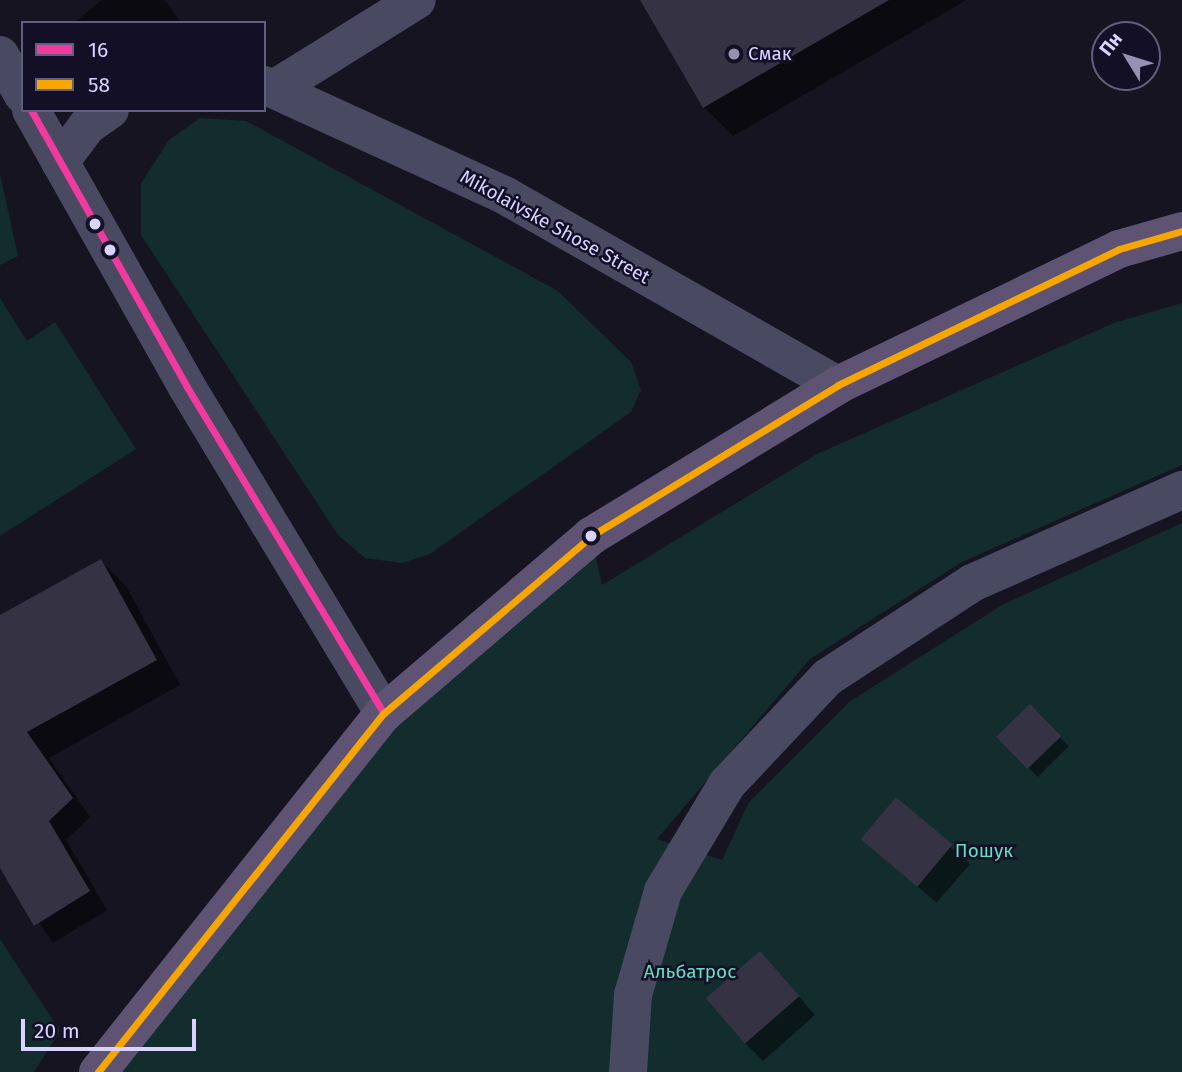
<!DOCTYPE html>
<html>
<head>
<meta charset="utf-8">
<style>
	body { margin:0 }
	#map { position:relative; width:1182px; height:1072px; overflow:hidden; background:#161421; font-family:"Fira Sans",sans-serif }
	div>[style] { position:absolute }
	.green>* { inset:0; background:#132c2d }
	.shadow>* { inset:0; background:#0007; transform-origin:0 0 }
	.building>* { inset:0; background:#343243; transform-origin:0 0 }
	.minor>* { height:38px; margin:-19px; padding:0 19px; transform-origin:19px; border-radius:19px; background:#4a4962 }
	.major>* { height:38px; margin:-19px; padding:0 19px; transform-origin:19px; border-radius:19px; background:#5e5373 }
	.bus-1>* { height:7px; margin:-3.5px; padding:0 3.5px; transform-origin:3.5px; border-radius:3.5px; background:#f13a9d }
	.bus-2>* { height:7px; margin:-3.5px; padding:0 3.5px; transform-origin:3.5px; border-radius:3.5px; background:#f7a600 }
	.dots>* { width:19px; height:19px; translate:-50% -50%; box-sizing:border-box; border:4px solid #130f26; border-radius:50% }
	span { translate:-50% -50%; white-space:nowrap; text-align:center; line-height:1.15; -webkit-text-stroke:5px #130f26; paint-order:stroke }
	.poi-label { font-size:19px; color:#d9d4ff }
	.left { translate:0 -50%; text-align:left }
	.street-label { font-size:19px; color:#d9d4ff }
	.park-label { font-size:19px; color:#5fe0c0 }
	.legend { position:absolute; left:21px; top:21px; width:245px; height:91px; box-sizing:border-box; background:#130f26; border:2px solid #625e7d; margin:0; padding:9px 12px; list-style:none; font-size:21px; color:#d9d4ff }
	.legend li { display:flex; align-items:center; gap:14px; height:35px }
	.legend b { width:35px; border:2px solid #625e7d }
	.north { position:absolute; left:1091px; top:21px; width:70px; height:70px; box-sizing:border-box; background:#130f26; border:2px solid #625e7d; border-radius:50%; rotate:308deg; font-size:19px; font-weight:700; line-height:28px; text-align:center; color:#d9d4ff }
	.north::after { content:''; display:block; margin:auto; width:24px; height:32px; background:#9591b1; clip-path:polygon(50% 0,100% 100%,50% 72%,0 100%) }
	.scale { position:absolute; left:21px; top:1019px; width:175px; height:32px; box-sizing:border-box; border:4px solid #d9d4ff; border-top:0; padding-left:9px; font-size:21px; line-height:24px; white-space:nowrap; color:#d9d4ff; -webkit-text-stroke:5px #130f26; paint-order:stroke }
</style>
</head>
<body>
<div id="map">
	<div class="green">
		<i style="clip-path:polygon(200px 118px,246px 121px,558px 291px,631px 362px,641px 390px,631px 412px,430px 554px,402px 563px,365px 558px,338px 535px,141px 235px,141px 183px,169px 140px)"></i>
		<i style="clip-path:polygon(0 174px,18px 256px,0 265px)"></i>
		<i style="clip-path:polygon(0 298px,27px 341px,55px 322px,136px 449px,0 536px)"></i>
		<i style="clip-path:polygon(1182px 303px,1182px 465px,962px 562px,810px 659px,657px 839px,722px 860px,749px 802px,849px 702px,1002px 605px,1182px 523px,1182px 1072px,98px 1072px,384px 713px,591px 536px,602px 585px,817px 454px,1114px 323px)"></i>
		<i style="clip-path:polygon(0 939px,60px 1031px,34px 1072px,0 1072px)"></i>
	</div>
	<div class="shadow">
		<i style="clip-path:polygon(102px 0,165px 0,180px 21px,73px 23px)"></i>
		<i style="clip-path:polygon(642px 0,964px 0,965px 1px,733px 136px,704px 107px)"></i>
		<i style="clip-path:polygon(101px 561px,126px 586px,180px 685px,49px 758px,90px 817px,66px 840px,107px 910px,53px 943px,0 864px,0 617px)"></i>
		<i style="left:1030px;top:707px;width:55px;height:44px;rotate:45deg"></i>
		<i style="left:896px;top:800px;width:98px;height:51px;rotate:41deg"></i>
		<i style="clip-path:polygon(760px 953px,815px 1015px,763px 1061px,745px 1043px)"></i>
	</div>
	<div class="building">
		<i style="clip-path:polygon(640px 0,889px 0,703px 108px)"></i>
		<i style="clip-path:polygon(101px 559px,157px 660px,27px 732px,73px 798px,49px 821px,90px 891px,34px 926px,0 868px,0 615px)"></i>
		<i style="left:1030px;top:704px;width:45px;height:47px;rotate:46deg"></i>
		<i style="left:896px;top:797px;width:74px;height:55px;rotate:40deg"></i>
		<i style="left:760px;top:951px;width:60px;height:72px;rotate:49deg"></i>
	</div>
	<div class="minor">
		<i style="left:0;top:55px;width:46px;rotate:60.1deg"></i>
		<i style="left:264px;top:85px;width:266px;rotate:24.6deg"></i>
		<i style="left:506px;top:196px;width:382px;rotate:29.7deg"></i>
		<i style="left:274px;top:89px;width:168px;rotate:-31.9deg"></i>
		<i style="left:31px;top:110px;width:318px;rotate:60.6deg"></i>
		<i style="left:187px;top:387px;width:381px;rotate:58.9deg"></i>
		<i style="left:60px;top:162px;width:45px;rotate:-53.1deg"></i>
		<i style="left:87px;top:126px;width:28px;rotate:-35deg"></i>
		<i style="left:628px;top:1072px;width:77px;rotate:-86.3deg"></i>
		<i style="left:633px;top:995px;width:108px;rotate:-73.9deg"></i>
		<i style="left:663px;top:891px;width:125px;rotate:-59.1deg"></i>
		<i style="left:727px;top:784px;width:147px;rotate:-46.7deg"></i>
		<i style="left:828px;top:677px;width:172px;rotate:-33.1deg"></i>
		<i style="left:972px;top:583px;width:230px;rotate:-23.9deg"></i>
	</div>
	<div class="major">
		<i style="left:98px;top:1072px;width:459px;rotate:-51.5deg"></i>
		<i style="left:384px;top:713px;width:272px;rotate:-40.5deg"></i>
		<i style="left:591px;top:536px;width:289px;rotate:-31.4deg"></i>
		<i style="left:838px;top:385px;width:312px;rotate:-25.8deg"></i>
		<i style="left:1119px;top:249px;width:66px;rotate:-15.9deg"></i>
	</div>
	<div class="bus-1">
		<i style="left:31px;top:110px;width:318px;rotate:60.6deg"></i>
		<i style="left:187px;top:387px;width:381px;rotate:58.9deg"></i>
	</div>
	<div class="bus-2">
		<i style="left:98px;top:1072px;width:459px;rotate:-51.5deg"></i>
		<i style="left:384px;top:713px;width:272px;rotate:-40.5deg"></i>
		<i style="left:591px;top:536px;width:289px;rotate:-31.4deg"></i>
		<i style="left:838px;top:385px;width:312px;rotate:-25.8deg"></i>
		<i style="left:1119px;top:249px;width:66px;rotate:-15.9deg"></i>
	</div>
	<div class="dots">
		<i style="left:734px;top:54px;background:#9591b1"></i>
		<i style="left:95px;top:224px;background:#d9d4ff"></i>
		<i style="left:110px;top:250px;background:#d9d4ff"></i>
		<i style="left:591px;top:536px;background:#d9d4ff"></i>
	</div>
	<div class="poi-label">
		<span class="left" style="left:748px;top:54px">Смак</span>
	</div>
	<div class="street-label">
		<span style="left:555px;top:227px;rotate:29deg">Mikolaivske Shose Street</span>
	</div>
	<div class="park-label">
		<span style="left:984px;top:851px">Пошук</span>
		<span style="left:690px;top:972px">Альбатрос</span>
	</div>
	<ul class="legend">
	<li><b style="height:9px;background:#f13a9d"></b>16</li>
	<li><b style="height:9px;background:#f7a600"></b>58</li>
	</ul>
	<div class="north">Пн</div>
	<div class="scale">20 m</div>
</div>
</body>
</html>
